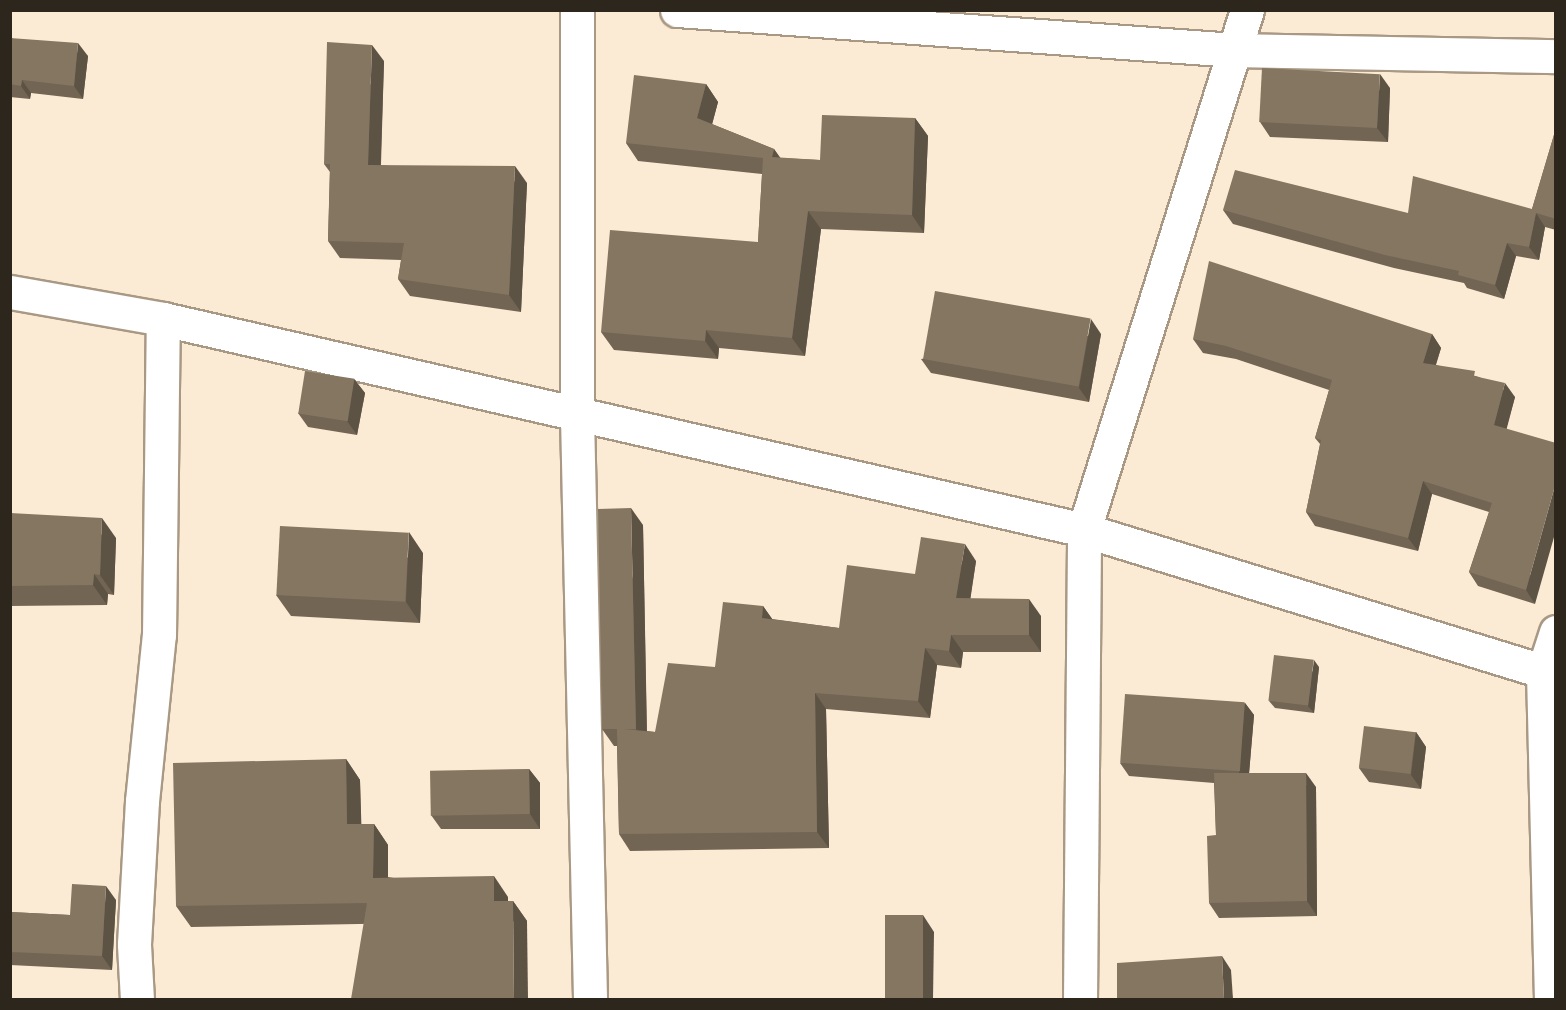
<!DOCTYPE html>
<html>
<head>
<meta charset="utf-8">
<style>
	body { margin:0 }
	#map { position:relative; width:1566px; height:1010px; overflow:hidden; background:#fcebd4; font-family:"Exo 2",sans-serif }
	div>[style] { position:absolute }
	.roads { filter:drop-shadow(2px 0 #a99984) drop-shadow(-2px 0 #a99984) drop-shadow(0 2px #a99984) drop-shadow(0 -2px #a99984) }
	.minor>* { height:33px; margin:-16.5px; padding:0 16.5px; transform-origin:16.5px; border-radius:16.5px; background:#fff }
	.wall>* { inset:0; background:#726554 }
	.shaded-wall>* { inset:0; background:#5d5345 }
	.building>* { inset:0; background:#857662; transform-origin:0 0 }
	span { translate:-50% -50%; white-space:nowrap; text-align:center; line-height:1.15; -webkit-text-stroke:6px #fcebd4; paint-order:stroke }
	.frame { position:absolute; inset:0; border:12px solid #2c261d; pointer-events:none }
</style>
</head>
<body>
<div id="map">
	<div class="roads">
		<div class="minor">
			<i style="left:577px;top:10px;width:406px;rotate:90deg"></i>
			<i style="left:577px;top:416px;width:584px;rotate:88.72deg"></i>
			<i style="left:677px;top:10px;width:559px;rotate:4.1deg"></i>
			<i style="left:1235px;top:50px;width:321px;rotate:1.1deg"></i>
			<i style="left:10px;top:292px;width:155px;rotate:10deg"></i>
			<i style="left:163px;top:319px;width:945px;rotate:12.9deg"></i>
			<i style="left:1084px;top:530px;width:494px;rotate:17.1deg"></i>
			<i style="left:137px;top:1000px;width:56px;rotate:-93.1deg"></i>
			<i style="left:134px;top:944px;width:143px;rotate:-86.8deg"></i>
			<i style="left:142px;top:801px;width:167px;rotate:-84.2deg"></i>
			<i style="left:159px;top:635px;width:316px;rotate:-89.3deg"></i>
			<i style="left:1080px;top:1000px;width:470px;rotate:-89.5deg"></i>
			<i style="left:1084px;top:530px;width:545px;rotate:-72.6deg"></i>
			<i style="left:1551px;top:1000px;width:328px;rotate:-91.4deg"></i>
			<i style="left:1543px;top:672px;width:42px;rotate:-72deg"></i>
		</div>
	</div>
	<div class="wall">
		<i style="clip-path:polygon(10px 38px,88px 56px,83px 99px,31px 93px,30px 99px,10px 97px)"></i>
		<i style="clip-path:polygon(384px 61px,381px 165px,527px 183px,521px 312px,410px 296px,398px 279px,401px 260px,340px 258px,328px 241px,330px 172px,324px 164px)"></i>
		<i style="clip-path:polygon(706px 84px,718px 102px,712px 124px,774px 149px,780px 158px,820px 160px,915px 118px,928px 136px,924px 233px,821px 229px,805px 356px,719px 348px,718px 359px,614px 350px,601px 332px,758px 242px,762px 174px,638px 161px,626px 143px)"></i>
		<i style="clip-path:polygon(1390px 88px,1388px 142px,1270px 137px,1260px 122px)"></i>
		<i style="clip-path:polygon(1556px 128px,1556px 230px,1545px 227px,1539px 260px,1516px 256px,1504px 299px,1467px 288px,1464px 283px,1394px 268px,1233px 224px,1223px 210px,1408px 213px,1532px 209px)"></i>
		<i style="clip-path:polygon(1101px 334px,1089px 402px,931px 373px,921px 359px)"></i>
		<i style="clip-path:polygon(1432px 334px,1441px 348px,1436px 365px,1479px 377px,1515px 397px,1506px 429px,1535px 604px,1478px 586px,1469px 572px,1489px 512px,1432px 494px,1418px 551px,1315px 526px,1306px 512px,1320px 444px,1315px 438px,1329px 390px,1236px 359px,1203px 353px,1193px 339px)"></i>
		<i style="clip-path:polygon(354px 379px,365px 393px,357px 435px,308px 427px,298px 413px)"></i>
		<i style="clip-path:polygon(10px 513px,116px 538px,114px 595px,108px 594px,107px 605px,10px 606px)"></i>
		<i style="clip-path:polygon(643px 525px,647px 731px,655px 732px,715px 667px,763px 606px,772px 619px,839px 628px,915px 574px,976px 561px,970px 599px,1041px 616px,1041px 652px,963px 652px,961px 668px,937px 665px,930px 718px,826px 709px,829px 848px,630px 851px,619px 834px,617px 746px,614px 746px,602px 729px)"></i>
		<i style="clip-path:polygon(423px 553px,420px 623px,291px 616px,276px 595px)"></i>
		<i style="clip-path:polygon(1319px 667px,1314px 713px,1275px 708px,1269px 701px)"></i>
		<i style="clip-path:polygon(1245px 703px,1254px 715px,1249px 773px,1316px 787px,1317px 916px,1219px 918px,1209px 903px,1216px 835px,1214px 783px,1129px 776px,1120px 763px)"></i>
		<i style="clip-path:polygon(1416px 732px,1426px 747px,1421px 789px,1369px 782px,1359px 768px)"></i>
		<i style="clip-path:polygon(346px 759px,360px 780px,361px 824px,374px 824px,388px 845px,388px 877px,508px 897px,508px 901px,513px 901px,527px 921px,191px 927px,176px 906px)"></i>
		<i style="clip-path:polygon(529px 769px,540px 783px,540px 829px,441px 829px,431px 815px)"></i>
		<i style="clip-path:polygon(116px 900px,112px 970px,10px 965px,10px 912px,70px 915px)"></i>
	</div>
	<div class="shaded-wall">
		<i style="clip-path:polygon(78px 43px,88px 56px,83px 99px,74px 86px)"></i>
		<i style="clip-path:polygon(372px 45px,384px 61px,380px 182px,368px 165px)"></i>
		<i style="clip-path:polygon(1380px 74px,1390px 88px,1388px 142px,1377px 128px)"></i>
		<i style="clip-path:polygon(22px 80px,31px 93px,30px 99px,21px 86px)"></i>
		<i style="clip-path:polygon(706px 84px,718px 102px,709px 136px,697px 118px)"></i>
		<i style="clip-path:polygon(915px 118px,928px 136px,924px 233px,912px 215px)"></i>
		<i style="clip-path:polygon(774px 149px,787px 167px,772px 157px)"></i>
		<i style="clip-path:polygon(515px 166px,527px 183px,521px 312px,509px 295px)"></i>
		<i style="clip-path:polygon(808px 211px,821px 229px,805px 356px,792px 338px)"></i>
		<i style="clip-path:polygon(1536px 213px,1545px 227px,1539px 260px,1529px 247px)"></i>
		<i style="clip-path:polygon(1507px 243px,1516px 256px,1504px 299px,1495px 285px)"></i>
		<i style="clip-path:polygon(1091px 319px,1101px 334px,1089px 402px,1079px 388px)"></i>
		<i style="clip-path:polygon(706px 330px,719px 348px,718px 359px,705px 341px)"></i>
		<i style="clip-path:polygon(1432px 334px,1441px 348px,1432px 376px,1423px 363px)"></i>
		<i style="clip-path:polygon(354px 379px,365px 393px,357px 435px,347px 421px)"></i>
		<i style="clip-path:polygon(1505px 383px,1515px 397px,1504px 439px,1494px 425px)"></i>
		<i style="clip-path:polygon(1423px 481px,1432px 494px,1418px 551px,1408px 538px)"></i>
		<i style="clip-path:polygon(1556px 482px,1556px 530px,1535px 604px,1526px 590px)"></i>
		<i style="clip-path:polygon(631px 508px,643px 525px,647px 746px,636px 729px)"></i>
		<i style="clip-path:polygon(102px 518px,116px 538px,114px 595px,100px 575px)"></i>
		<i style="clip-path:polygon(409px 532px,423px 553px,420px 623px,406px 602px)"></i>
		<i style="clip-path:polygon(965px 544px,976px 561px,968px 615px,956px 598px)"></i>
		<i style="clip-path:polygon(94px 574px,108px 594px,107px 605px,93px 585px)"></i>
		<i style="clip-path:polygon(1029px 599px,1041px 616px,1041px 652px,1029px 635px)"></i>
		<i style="clip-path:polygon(763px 606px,775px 623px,762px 618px)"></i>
		<i style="clip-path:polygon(951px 635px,963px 652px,961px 668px,949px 651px)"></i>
		<i style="clip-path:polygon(925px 648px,937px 665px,930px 718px,918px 701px)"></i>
		<i style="clip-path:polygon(1314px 660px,1319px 667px,1314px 713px,1308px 706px)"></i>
		<i style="clip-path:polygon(815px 693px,826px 709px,829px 848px,817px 832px)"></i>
		<i style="clip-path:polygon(1245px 703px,1254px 715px,1248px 786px,1239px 773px)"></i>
		<i style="clip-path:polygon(1416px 732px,1426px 747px,1421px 789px,1411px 775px)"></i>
		<i style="clip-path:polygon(346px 759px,360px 780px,362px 845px,347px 824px)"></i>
		<i style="clip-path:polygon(529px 769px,540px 783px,540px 829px,530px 814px)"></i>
		<i style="clip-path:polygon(1306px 773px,1316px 787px,1317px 916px,1307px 901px)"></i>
		<i style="clip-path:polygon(374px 824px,388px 845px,388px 898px,373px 878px)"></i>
		<i style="clip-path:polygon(494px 876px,508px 897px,508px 922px,494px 901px)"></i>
		<i style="clip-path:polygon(106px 886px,116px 900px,112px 970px,102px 956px)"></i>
		<i style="clip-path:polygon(513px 901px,527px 921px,528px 999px,514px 999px)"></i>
		<i style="clip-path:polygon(923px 915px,934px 932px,933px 999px,921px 999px)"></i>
		<i style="clip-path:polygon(1222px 956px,1231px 970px,1233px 999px,1224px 999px)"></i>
	</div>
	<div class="building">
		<i style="clip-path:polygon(10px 38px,78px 43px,74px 86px,22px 80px,21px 86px,10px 84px)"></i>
		<i style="clip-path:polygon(327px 42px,372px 45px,368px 165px,515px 166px,509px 295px,398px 279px,404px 243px,328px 241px,330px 164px,324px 164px)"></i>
		<i style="left:1262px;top:68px;width:118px;height:54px;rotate:3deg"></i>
		<i style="clip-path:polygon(634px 75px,706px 84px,697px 118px,774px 149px,772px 157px,820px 160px,822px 115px,915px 118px,912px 215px,808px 211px,792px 338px,706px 330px,705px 341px,601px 332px,610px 230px,758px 242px,763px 158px,626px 143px)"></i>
		<i style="clip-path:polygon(1556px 128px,1556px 219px,1536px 213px,1529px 247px,1507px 243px,1495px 285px,1458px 275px,1459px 271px,1385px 255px,1223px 210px,1235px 170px,1408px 213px,1413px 176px,1532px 209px)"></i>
		<i style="clip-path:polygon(1209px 261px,1432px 334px,1423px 363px,1475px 371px,1474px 376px,1505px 383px,1494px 425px,1556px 443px,1556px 482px,1526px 590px,1469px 572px,1492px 503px,1423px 481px,1408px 538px,1306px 512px,1321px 440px,1315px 438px,1332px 380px,1226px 346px,1193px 339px)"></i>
		<i style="left:935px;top:291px;width:158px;height:69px;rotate:10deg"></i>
		<i style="left:305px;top:371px;width:50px;height:43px;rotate:9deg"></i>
		<i style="clip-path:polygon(631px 508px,636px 729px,624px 729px,655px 732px,668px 663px,715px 667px,723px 602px,763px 606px,762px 618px,839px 628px,847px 565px,915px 574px,921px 537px,965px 544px,956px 598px,1029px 599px,1029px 635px,951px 635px,949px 651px,925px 648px,918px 701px,815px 693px,817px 832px,619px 834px,617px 729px,602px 729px,598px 509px)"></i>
		<i style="clip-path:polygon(10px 513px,102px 518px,100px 575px,94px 574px,93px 585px,10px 586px)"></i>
		<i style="left:280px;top:526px;width:129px;height:69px;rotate:3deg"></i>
		<i style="left:1274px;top:655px;width:40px;height:46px;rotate:7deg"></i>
		<i style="left:1125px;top:694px;width:120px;height:69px;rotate:4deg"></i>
		<i style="left:1364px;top:726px;width:52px;height:42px;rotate:7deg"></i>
		<i style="clip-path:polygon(346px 759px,347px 824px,374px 824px,373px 878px,494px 876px,494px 901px,513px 901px,514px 999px,351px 999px,367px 903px,176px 906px,173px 763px)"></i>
		<i style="left:529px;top:769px;width:45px;height:99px;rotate:89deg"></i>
		<i style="clip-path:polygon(1214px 773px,1306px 773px,1307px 901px,1209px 903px,1207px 836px,1216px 835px)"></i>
		<i style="clip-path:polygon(72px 884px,106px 886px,102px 956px,10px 952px,10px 912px,70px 915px)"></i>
		<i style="left:885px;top:915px;width:38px;height:84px"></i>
		<i style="clip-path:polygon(1222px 956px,1224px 999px,1117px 999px,1117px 963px)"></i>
	</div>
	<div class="frame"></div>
</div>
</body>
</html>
